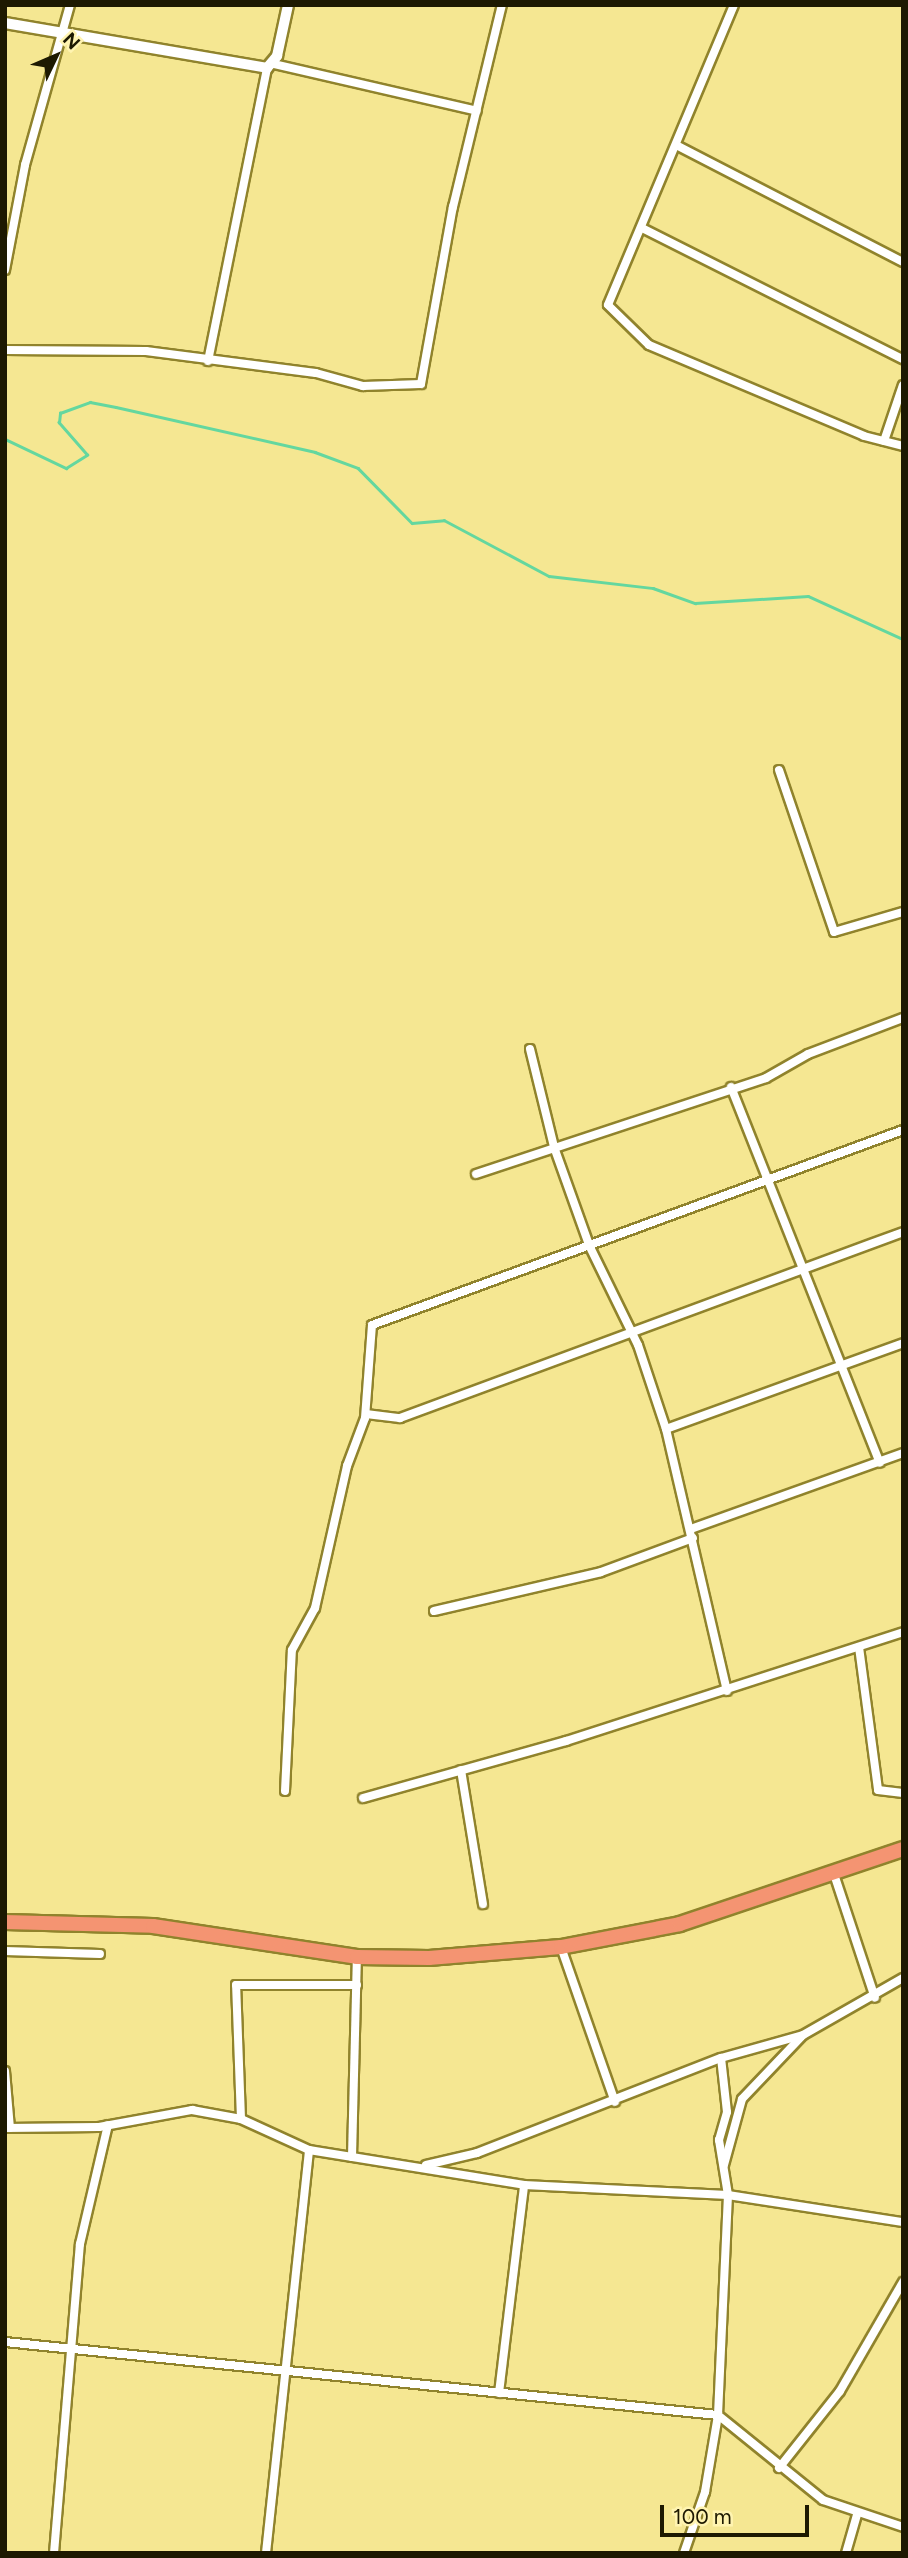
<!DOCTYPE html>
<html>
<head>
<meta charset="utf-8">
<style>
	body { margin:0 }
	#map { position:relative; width:908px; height:2558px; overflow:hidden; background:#f5e792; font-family:Figtree,sans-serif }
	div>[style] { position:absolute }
	.stream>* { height:2.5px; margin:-1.25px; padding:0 1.25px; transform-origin:1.25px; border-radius:1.25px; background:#64d79f }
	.roads { filter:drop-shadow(2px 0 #90832c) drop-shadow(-2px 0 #90832c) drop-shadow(0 2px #90832c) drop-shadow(0 -2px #90832c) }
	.minor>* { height:8px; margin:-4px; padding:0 4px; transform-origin:4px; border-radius:4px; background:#fff }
	.tertiary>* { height:10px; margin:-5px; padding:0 5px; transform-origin:5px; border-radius:5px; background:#fff }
	.trunk>* { height:14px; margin:-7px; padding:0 7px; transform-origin:7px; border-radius:7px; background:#f49472 }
	span { translate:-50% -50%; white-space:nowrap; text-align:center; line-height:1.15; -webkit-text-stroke:6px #fff4b1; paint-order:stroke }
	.frame { position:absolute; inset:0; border:7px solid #1d1901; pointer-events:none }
	.north { position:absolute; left:21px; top:21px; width:70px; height:70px; -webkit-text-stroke:5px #fff4b1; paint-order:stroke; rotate:46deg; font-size:19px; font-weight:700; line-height:28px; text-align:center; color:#1d1901 }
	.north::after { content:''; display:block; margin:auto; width:24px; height:32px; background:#1d1901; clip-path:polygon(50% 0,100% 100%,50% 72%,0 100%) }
	.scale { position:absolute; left:660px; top:2505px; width:149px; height:32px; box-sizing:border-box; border:4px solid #1d1901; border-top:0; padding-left:9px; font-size:21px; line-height:24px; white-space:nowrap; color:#1d1901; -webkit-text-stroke:5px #fff4b1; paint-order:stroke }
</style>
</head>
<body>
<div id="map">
	<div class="stream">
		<i style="left:5px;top:439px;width:68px;rotate:25.4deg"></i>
		<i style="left:66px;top:468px;width:25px;rotate:-32deg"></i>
		<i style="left:87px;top:455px;width:43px;rotate:-131.2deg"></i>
		<i style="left:59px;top:423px;width:10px;rotate:-84deg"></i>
		<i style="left:60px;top:413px;width:32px;rotate:-20deg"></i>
		<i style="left:90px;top:402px;width:26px;rotate:11deg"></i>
		<i style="left:116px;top:407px;width:204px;rotate:12.7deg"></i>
		<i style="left:315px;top:452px;width:46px;rotate:20.4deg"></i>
		<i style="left:358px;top:468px;width:77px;rotate:45.5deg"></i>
		<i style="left:412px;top:523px;width:32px;rotate:-5deg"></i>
		<i style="left:444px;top:520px;width:119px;rotate:28.1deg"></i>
		<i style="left:549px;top:576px;width:105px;rotate:6.6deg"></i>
		<i style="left:653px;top:588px;width:45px;rotate:19.7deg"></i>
		<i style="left:695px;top:603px;width:113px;rotate:-3.5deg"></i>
		<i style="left:808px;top:596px;width:104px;rotate:24.4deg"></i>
	</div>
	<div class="roads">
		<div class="minor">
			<i style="left:734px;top:5px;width:325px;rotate:112.8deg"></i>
			<i style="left:608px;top:305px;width:57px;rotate:44.3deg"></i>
			<i style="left:649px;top:345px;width:233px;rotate:22.9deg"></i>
			<i style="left:864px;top:436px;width:40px;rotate:14.4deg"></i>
			<i style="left:274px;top:64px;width:208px;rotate:13deg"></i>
			<i style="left:678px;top:146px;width:253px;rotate:27.3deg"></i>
			<i style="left:642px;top:228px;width:292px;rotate:26.7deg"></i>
			<i style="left:5px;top:270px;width:107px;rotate:-79.2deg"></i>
			<i style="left:25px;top:165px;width:166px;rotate:-74.3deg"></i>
			<i style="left:5px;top:350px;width:141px;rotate:0.4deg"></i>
			<i style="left:146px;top:351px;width:171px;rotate:7.4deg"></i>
			<i style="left:316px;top:373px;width:49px;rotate:15.5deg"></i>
			<i style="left:363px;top:386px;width:58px;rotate:-2deg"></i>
			<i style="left:421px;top:384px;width:180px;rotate:-79.8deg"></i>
			<i style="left:453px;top:207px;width:208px;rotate:-76.4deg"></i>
			<i style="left:208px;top:361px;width:299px;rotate:-78.6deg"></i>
			<i style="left:884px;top:441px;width:59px;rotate:-71.3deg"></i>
			<i style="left:779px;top:770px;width:171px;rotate:71.2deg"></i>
			<i style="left:834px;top:932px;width:72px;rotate:-16.2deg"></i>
			<i style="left:530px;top:1049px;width:101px;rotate:76.2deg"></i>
			<i style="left:554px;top:1147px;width:104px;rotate:70.3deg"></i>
			<i style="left:589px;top:1245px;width:111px;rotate:63.9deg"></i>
			<i style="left:638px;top:1345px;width:89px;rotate:71.6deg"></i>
			<i style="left:666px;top:1429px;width:269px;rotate:76.9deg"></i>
			<i style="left:731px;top:1087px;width:404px;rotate:68.4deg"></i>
			<i style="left:476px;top:1174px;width:305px;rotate:-18.3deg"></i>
			<i style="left:766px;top:1078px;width:48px;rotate:-29.7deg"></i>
			<i style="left:808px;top:1054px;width:102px;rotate:-20.8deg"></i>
			<i style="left:366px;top:1414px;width:34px;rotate:7deg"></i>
			<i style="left:400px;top:1418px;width:536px;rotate:-20.29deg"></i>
			<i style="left:666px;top:1429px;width:252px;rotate:-19.9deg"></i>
			<i style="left:691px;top:1529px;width:225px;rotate:-19.7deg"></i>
			<i style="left:434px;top:1611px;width:171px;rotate:-13.1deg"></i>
			<i style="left:601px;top:1572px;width:98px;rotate:-20.3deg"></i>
			<i style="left:859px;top:1647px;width:144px;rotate:82.4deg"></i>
			<i style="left:878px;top:1790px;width:25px;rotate:7deg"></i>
			<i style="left:461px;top:1770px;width:136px;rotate:80.7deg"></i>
			<i style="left:285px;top:1791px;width:141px;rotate:-87.2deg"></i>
			<i style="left:292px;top:1650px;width:48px;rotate:-61.3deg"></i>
			<i style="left:315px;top:1608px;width:146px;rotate:-77.3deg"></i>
			<i style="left:347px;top:1466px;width:51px;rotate:-69.4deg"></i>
			<i style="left:365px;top:1418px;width:93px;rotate:-85.7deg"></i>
			<i style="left:372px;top:1325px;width:566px;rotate:-20.16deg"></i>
			<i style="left:363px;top:1798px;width:211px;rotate:-15.7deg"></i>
			<i style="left:566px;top:1741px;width:354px;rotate:-17.9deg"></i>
			<i style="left:835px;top:1877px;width:127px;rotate:71.7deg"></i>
			<i style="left:561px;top:1947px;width:164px;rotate:70.8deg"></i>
			<i style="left:5px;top:1951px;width:95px;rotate:1.8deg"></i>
			<i style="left:5px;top:2071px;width:57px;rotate:85deg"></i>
			<i style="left:241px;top:2119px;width:134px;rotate:-92.1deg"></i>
			<i style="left:236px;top:1985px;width:121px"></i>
			<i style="left:5px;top:2128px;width:94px;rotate:-0.6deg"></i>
			<i style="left:99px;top:2127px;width:95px;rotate:-10.4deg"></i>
			<i style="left:192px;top:2110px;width:50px;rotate:10.4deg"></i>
			<i style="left:241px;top:2119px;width:75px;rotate:24.5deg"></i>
			<i style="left:309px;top:2150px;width:218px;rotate:9.2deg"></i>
			<i style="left:524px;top:2185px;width:204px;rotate:2.8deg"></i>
			<i style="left:728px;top:2195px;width:177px;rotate:8.8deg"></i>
			<i style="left:352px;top:2157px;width:200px;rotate:-88.6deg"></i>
			<i style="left:426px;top:2165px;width:52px;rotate:-13.2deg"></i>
			<i style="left:477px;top:2153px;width:262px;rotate:-21.3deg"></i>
			<i style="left:721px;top:2058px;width:85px;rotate:-15.7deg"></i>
			<i style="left:803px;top:2035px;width:115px;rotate:-29.7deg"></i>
			<i style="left:724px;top:2165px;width:68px;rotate:-74.7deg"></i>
			<i style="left:742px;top:2099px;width:86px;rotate:-46.4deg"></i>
			<i style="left:5px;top:2342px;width:717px;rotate:5.85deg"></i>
			<i style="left:718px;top:2415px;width:135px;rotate:39deg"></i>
			<i style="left:823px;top:2500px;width:84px;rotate:18.6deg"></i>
			<i style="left:499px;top:2393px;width:209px;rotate:-83.1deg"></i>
			<i style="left:779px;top:2468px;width:98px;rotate:-51.6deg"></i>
			<i style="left:840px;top:2391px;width:126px;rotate:-60deg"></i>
			<i style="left:54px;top:2553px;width:310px;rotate:-85.2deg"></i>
			<i style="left:80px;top:2244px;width:122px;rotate:-76.8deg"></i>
			<i style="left:266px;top:2553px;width:405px;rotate:-83.9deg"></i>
			<i style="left:684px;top:2553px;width:65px;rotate:-71deg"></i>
			<i style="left:705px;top:2492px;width:78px;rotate:-80.4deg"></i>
			<i style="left:718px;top:2415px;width:220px;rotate:-87.4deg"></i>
			<i style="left:728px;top:2195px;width:56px;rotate:-99.3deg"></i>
			<i style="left:719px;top:2140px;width:29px;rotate:-74deg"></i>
			<i style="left:727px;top:2112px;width:54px;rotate:-96.3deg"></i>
			<i style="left:846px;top:2553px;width:40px;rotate:-74deg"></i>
		</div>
		<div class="tertiary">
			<i style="left:5px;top:23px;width:266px;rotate:9.7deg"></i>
			<i style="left:267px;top:68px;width:16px;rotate:-50deg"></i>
			<i style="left:277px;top:56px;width:52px;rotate:-77.8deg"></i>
		</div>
		<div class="trunk">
			<i style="left:5px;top:1922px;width:148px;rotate:1.5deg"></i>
			<i style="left:153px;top:1926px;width:206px;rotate:8.6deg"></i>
			<i style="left:357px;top:1957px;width:72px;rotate:0.8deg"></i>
			<i style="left:429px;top:1958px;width:132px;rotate:-4.8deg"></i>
			<i style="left:561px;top:1947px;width:121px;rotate:-10.9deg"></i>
			<i style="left:680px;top:1924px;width:235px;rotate:-18.6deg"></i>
		</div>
	</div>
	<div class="frame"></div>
	<div class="north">N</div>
	<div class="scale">100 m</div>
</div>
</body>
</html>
